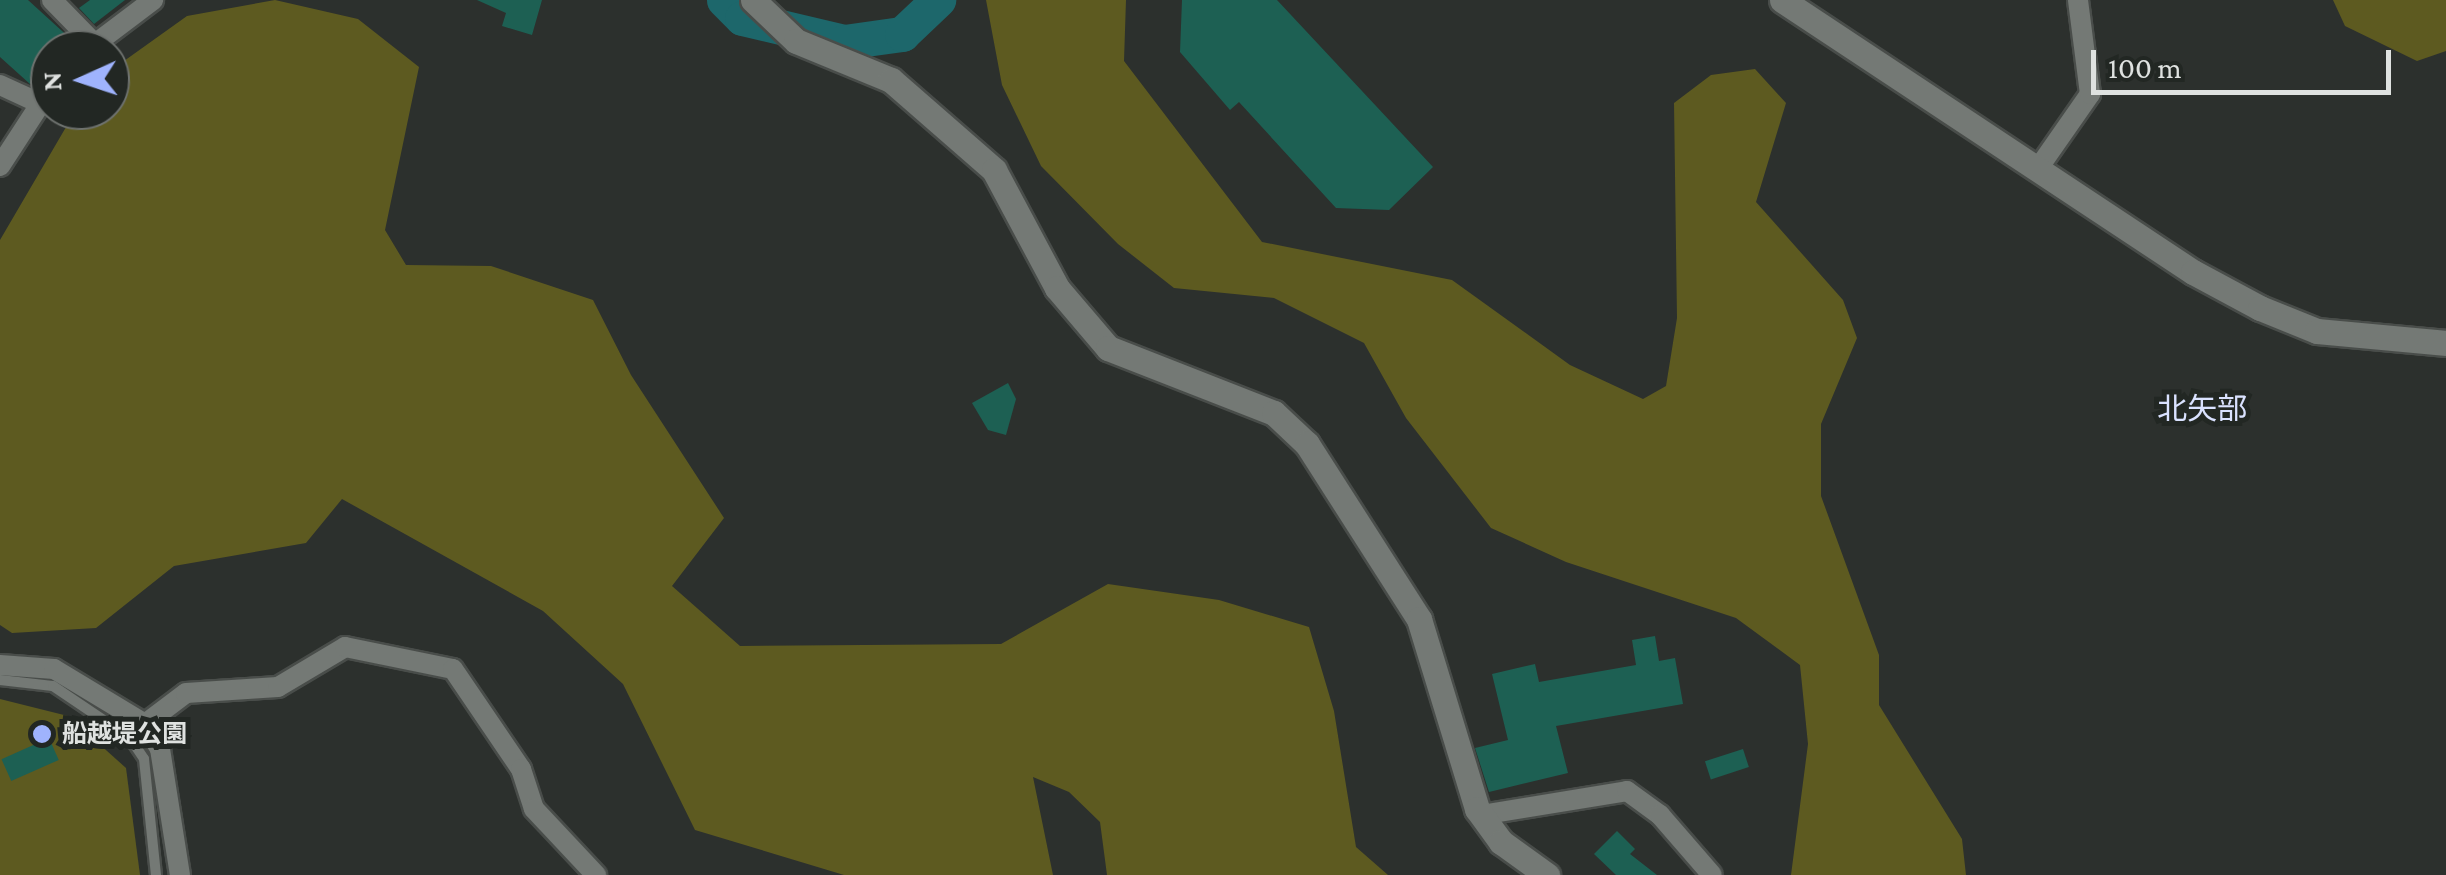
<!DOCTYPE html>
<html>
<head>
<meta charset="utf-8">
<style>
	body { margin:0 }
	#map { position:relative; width:2446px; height:875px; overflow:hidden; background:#2c302d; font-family:"Crimson Pro","Noto Sans JP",serif }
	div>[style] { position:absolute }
	.green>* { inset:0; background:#5d5a20 }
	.river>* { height:35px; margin:-17.5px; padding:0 17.5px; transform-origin:17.5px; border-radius:17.5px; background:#1d676b }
	.building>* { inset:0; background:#1d6053; transform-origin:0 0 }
	.roads { filter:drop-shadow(2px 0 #494d4a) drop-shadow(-2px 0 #494d4a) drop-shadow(0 2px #494d4a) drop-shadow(0 -2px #494d4a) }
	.service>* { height:10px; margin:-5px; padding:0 5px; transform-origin:5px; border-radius:5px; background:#747975 }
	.minor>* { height:20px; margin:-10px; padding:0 10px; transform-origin:10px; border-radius:10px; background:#747975 }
	.tertiary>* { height:25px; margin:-12.5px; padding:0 12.5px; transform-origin:12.5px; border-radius:12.5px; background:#747975 }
	.dots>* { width:28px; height:28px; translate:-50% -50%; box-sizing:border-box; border:5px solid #222723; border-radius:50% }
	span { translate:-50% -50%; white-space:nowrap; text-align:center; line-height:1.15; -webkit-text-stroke:10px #222723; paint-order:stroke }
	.poi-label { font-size:25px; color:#dfe2e0; font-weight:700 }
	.left { translate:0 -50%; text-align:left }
	.quarter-label { font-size:30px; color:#dae2ff }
	.north { position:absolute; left:30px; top:30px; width:100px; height:100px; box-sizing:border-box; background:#222723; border:2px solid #6e726f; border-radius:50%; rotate:267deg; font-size:28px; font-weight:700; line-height:40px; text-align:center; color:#dfe2e0 }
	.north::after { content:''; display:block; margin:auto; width:35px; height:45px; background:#9fb3fd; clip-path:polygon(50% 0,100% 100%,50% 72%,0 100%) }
	.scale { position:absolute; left:2091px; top:50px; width:300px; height:45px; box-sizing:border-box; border:5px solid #dfe2e0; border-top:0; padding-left:12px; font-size:30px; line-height:35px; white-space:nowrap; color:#dfe2e0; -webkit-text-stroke:8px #222723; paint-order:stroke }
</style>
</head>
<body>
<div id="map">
	<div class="green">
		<i style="clip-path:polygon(275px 0,358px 19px,419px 67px,385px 230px,406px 265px,491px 266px,593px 300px,631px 375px,724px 518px,672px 586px,740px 646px,1001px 644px,1108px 584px,1219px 600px,1309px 627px,1334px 711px,1356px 847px,1388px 875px,1107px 875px,1100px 822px,1069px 792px,1033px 777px,1053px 875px,844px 875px,695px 830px,623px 684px,543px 611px,342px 499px,306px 543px,174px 566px,96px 628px,12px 633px,0 625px,0 240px,76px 110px,110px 110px,110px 71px,187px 16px)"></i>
		<i style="clip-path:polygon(986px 0,1126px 0,1124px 61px,1262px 242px,1452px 280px,1570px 365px,1643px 399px,1666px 386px,1677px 318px,1674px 103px,1711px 75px,1755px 69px,1786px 103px,1756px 202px,1843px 300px,1857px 338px,1821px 424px,1821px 496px,1879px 655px,1879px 705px,1962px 839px,1966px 875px,1791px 875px,1808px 744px,1800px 665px,1736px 618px,1566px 562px,1491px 528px,1406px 418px,1364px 343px,1274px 298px,1174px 288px,1118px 244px,1041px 166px,1002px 85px)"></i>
		<i style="clip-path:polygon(2333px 0,2446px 0,2446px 51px,2417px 61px,2345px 26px)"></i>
		<i style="clip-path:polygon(0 699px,68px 716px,126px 768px,140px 875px,0 875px)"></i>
	</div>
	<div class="river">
		<i style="left:724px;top:0;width:25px;rotate:45deg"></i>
		<i style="left:742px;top:18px;width:105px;rotate:13.2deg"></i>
		<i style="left:844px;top:42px;width:59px;rotate:-7.9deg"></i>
		<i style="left:902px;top:34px;width:50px;rotate:-43.4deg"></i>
	</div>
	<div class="building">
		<i style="clip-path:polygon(0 0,28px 0,73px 41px,50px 50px,50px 63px,30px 84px,0 57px)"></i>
		<i style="clip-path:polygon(90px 0,125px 0,94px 24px,79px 8px)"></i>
		<i style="clip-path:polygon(477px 0,542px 0,532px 35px,502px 26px,506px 13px)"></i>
		<i style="clip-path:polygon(1182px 0,1277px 0,1433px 167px,1389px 210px,1336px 208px,1239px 102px,1230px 110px,1180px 52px)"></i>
		<i style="clip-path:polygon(1008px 383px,1016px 399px,1006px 435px,988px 430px,972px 403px)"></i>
		<i style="clip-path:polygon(1655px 636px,1659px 661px,1675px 658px,1683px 704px,1556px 726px,1568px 773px,1489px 792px,1475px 748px,1508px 740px,1492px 674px,1535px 664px,1539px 682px,1636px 665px,1632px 640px)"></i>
		<i style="left:49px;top:738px;width:24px;height:52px;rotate:66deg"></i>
		<i style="left:1743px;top:749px;width:19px;height:40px;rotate:72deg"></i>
		<i style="clip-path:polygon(1617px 831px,1635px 849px,1630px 854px,1657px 875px,1616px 875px,1594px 854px)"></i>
	</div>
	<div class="roads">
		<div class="service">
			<i style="left:0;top:680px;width:53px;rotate:6.5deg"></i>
			<i style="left:53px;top:686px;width:93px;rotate:34deg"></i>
			<i style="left:130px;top:738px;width:25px;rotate:56deg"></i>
			<i style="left:144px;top:759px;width:117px;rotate:84.1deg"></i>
		</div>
		<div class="minor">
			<i style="left:52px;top:0;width:60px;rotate:45.7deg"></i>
			<i style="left:87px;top:50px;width:83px;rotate:-37.1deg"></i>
			<i style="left:0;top:85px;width:41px;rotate:24.7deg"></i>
			<i style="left:0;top:166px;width:92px;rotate:-57deg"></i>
			<i style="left:2037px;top:170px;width:93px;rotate:-55.1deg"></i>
			<i style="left:2090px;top:94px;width:95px;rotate:-97.3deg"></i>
			<i style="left:0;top:665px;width:54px;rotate:4.2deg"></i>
			<i style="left:54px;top:669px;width:106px;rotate:31.1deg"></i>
			<i style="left:145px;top:724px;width:29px;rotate:59deg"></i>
			<i style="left:160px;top:749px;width:128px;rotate:81deg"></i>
			<i style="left:145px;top:724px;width:51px;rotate:-37.1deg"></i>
			<i style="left:186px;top:693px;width:92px;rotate:-3.7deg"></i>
			<i style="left:278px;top:687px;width:78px;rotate:-30.8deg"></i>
			<i style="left:345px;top:647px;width:110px;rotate:11.5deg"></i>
			<i style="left:453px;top:669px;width:121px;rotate:55.8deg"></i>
			<i style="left:521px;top:769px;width:42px;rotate:72deg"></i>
			<i style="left:534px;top:809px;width:91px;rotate:46.8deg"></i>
			<i style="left:1481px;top:815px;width:148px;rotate:-9.3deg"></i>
			<i style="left:1627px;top:791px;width:41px;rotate:36deg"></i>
			<i style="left:1660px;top:815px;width:79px;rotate:49.1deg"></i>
		</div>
		<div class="tertiary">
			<i style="left:753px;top:0;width:59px;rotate:43.6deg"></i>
			<i style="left:796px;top:41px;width:103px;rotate:22.3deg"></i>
			<i style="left:891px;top:80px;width:137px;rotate:41.1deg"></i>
			<i style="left:994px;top:170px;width:134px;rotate:61.9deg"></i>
			<i style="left:1057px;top:288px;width:79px;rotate:49.6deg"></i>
			<i style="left:1108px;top:348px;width:178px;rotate:21.4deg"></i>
			<i style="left:1274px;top:413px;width:45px;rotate:43.2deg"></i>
			<i style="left:1307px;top:444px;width:208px;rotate:57.4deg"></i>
			<i style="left:1419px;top:619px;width:199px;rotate:73deg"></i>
			<i style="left:1477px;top:809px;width:41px;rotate:54deg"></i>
			<i style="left:1501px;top:842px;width:57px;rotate:35.7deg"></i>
			<i style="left:1782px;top:0;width:493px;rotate:33.5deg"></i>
			<i style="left:2193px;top:272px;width:76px;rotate:28.2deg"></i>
			<i style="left:2260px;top:308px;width:61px;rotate:22deg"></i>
			<i style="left:2317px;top:331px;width:130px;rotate:5.3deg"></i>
		</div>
	</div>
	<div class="dots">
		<i style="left:42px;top:734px;background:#9fb3fd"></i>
	</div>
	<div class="poi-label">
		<span class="left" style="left:62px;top:734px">船越堤公園</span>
	</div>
	<div class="quarter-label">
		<span style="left:2202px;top:409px">北矢部</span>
	</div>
	<div class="north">N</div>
	<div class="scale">100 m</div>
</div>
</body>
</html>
